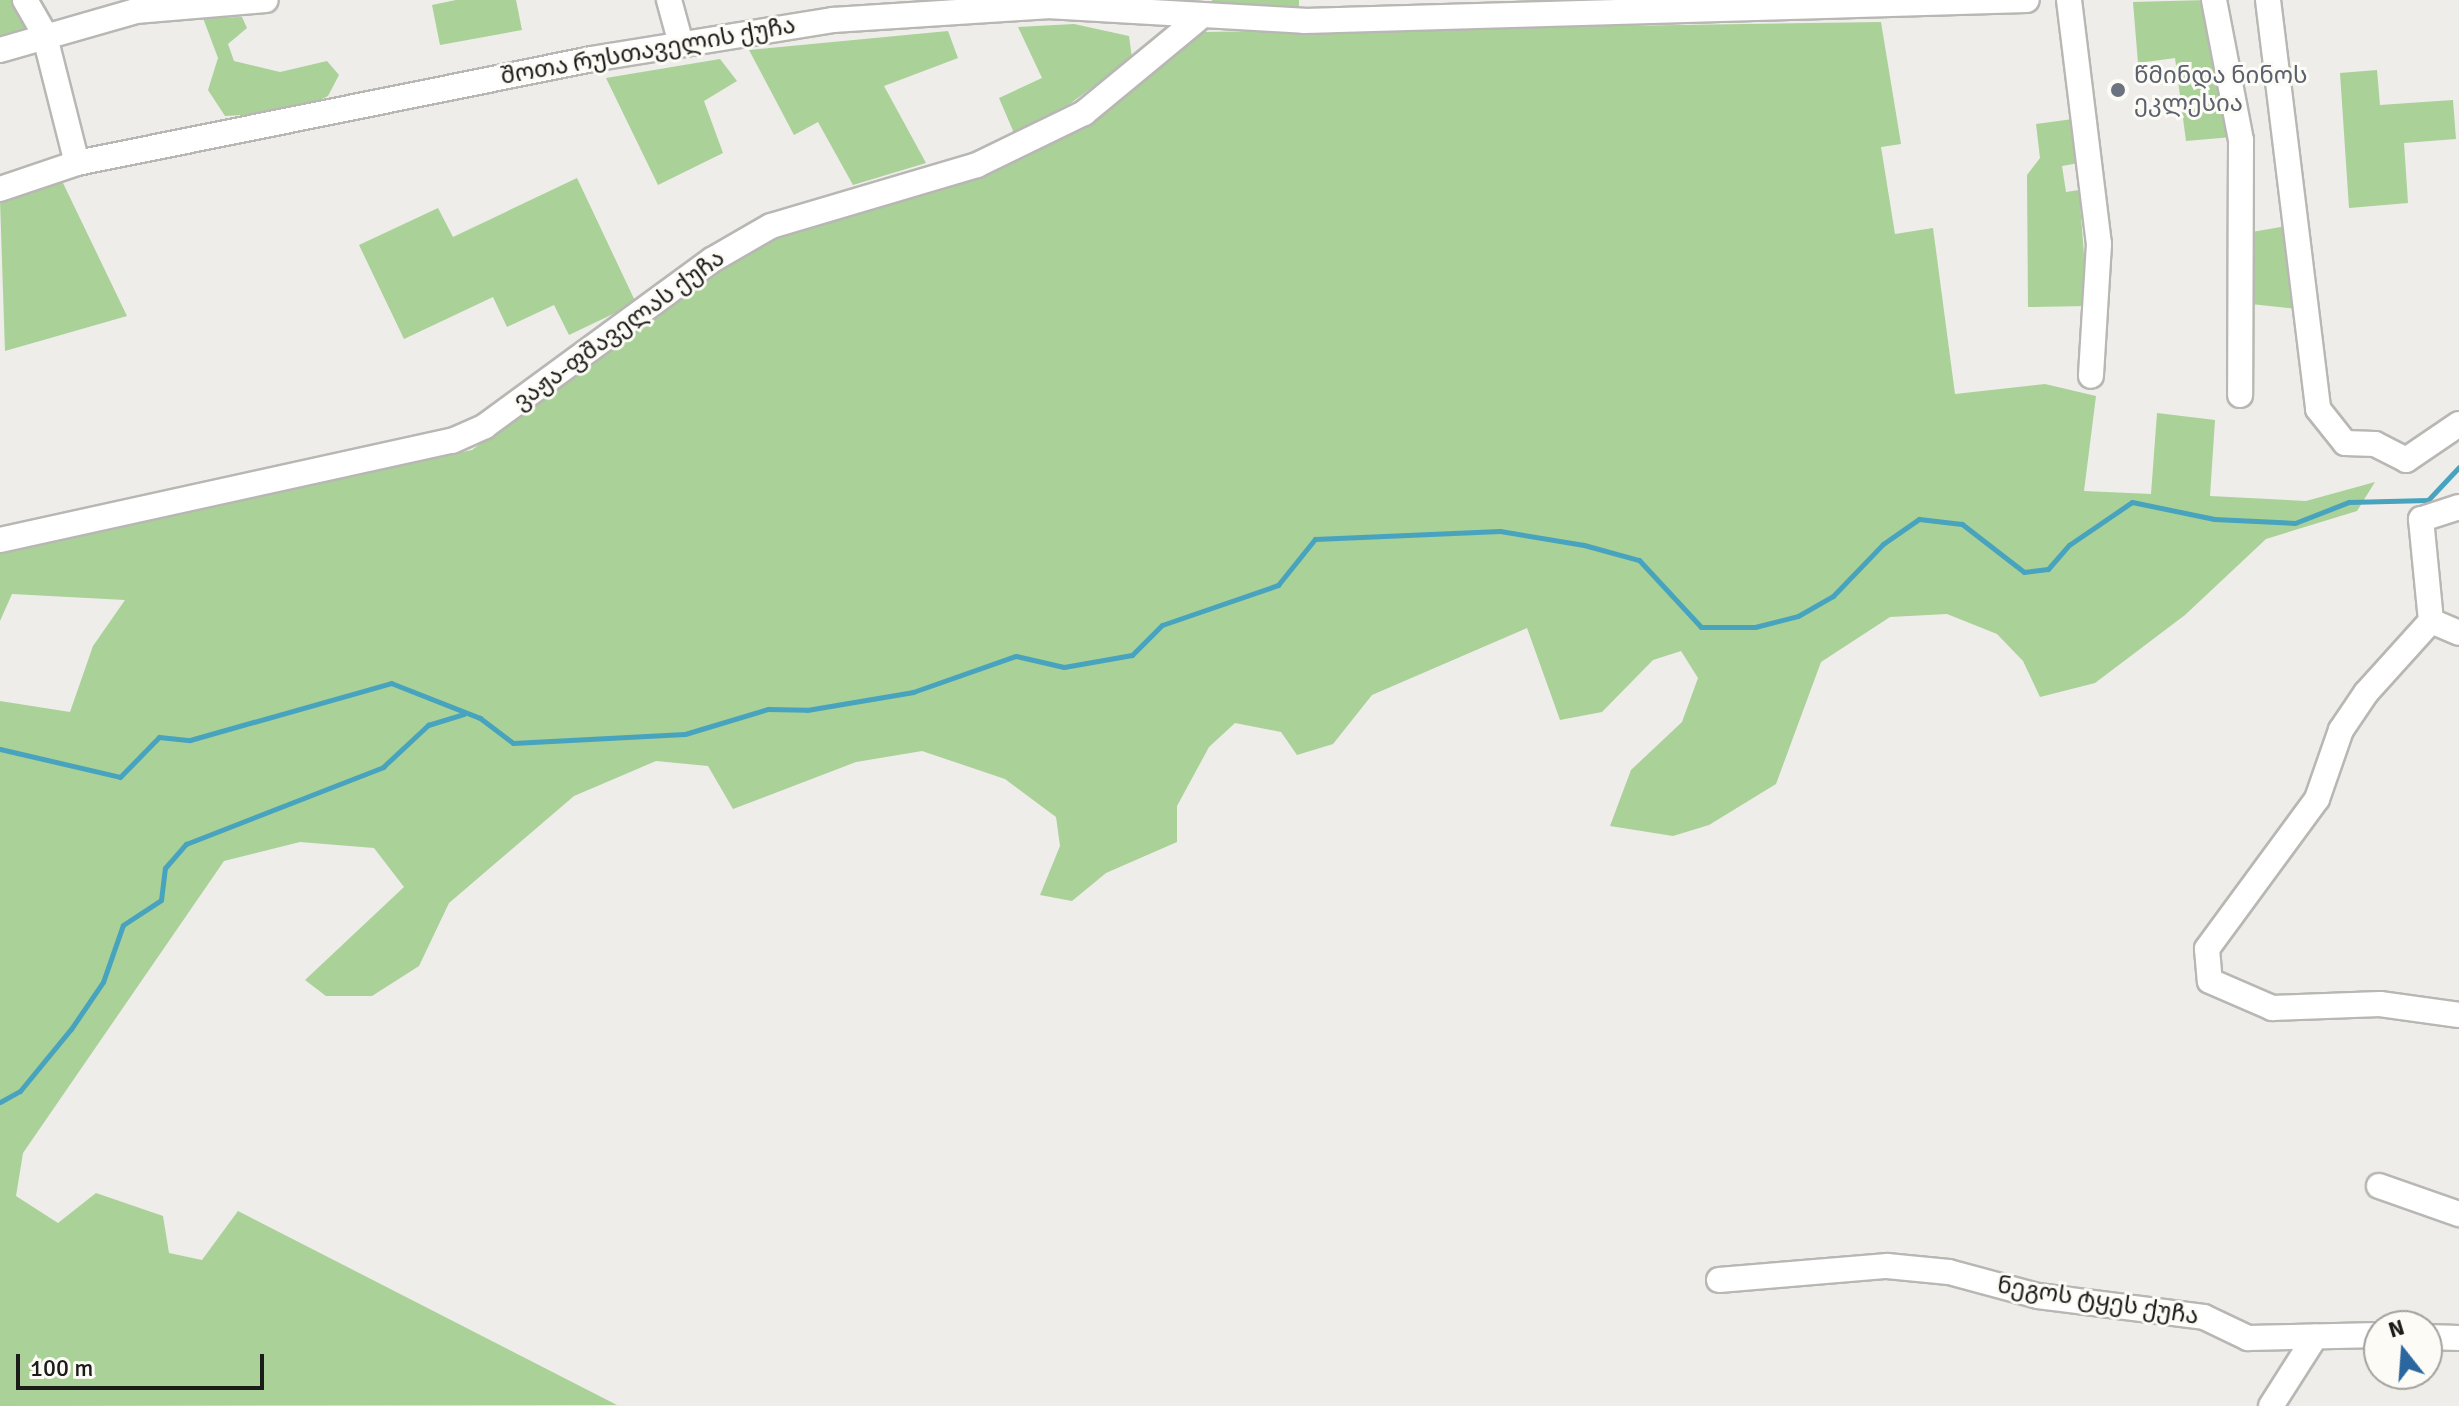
<!DOCTYPE html>
<html>
<head>
<meta charset="utf-8">
<style>
	body { margin:0 }
	#map { position:relative; width:2459px; height:1406px; overflow:hidden; background:#eeede9; font-family:Signika,"Noto Sans Georgian",sans-serif }
	div>[style] { position:absolute }
	.green>* { inset:0; background:#a9d198 }
	.stream>* { height:5px; margin:-2.5px; padding:0 2.5px; transform-origin:2.5px; border-radius:2.5px; background:#48a3bf }
	.roads { filter:drop-shadow(2px 0 #b8b7b3) drop-shadow(-2px 0 #b8b7b3) drop-shadow(0 2px #b8b7b3) drop-shadow(0 -2px #b8b7b3) }
	.minor>* { height:24px; margin:-12px; padding:0 12px; transform-origin:12px; border-radius:12px; background:#fff }
	.dots>* { width:22px; height:22px; translate:-50% -50%; box-sizing:border-box; border:4px solid #fcfbf6; border-radius:50% }
	span { translate:-50% -50%; white-space:nowrap; text-align:center; line-height:1.15; -webkit-text-stroke:6px #fcfbf6; paint-order:stroke }
	.street-label { font-size:24px; color:#1b1b19 }
	.worship-label { font-size:24px; color:#5b616d }
	.left { translate:0 -50%; text-align:left }
	.north { position:absolute; left:2363px; top:1310px; width:80px; height:80px; box-sizing:border-box; background:#fcfbf6; border:2px solid #a2a19e; border-radius:50%; rotate:343deg; font-size:22px; font-weight:700; line-height:32px; text-align:center; color:#1b1b19 }
	.north::after { content:''; display:block; margin:auto; width:28px; height:36px; background:#2b679e; clip-path:polygon(50% 0,100% 100%,50% 72%,0 100%) }
	.scale { position:absolute; left:16px; top:1354px; width:248px; height:36px; box-sizing:border-box; border:4px solid #1b1b19; border-top:0; padding-left:10px; font-size:24px; line-height:28px; white-space:nowrap; color:#1b1b19; -webkit-text-stroke:6px #fcfbf6; paint-order:stroke }
</style>
</head>
<body>
<div id="map">
	<div class="green">
		<i style="clip-path:polygon(0 0,15px 0,34px 30px,0 43px)"></i>
		<i style="clip-path:polygon(456px 0,516px 0,522px 30px,440px 45px,432px 5px)"></i>
		<i style="clip-path:polygon(1212px 0,1299px 0,1299px 12px,1212px 15px)"></i>
		<i style="clip-path:polygon(2208px 0,2232px 137px,2186px 141px,2175px 58px,2138px 63px,2133px 2px)"></i>
		<i style="clip-path:polygon(242px 17px,247px 28px,228px 44px,234px 61px,280px 72px,327px 61px,339px 75px,328px 96px,296px 112px,225px 116px,208px 90px,218px 58px,203px 18px)"></i>
		<i style="clip-path:polygon(1881px 22px,1901px 144px,1881px 147px,1895px 234px,1933px 228px,1955px 394px,2045px 384px,2096px 396px,2084px 491px,2151px 494px,2157px 413px,2215px 420px,2210px 496px,2306px 501px,2375px 482px,2357px 511px,2266px 539px,2185px 615px,2095px 683px,2040px 697px,2023px 661px,1997px 634px,1947px 614px,1890px 617px,1821px 662px,1776px 784px,1709px 825px,1673px 836px,1610px 826px,1631px 770px,1682px 722px,1698px 678px,1681px 651px,1653px 660px,1602px 712px,1560px 720px,1527px 628px,1372px 695px,1333px 744px,1297px 755px,1281px 732px,1235px 723px,1209px 747px,1177px 806px,1177px 842px,1106px 873px,1072px 901px,1040px 895px,1060px 846px,1056px 817px,1005px 779px,922px 751px,856px 762px,733px 809px,708px 766px,656px 761px,574px 796px,449px 903px,419px 966px,372px 996px,326px 996px,305px 980px,404px 887px,374px 848px,300px 842px,224px 861px,23px 1153px,16px 1196px,58px 1223px,96px 1193px,163px 1216px,169px 1253px,202px 1260px,238px 1211px,617px 1405px,0 1406px,0 701px,70px 712px,93px 646px,125px 600px,12px 594px,0 621px,0 551px,472px 450px,712px 268px,794px 225px,959px 180px,1201px 32px)"></i>
		<i style="clip-path:polygon(1074px 24px,1129px 36px,1132px 58px,1060px 111px,1014px 133px,999px 98px,1042px 78px,1018px 27px)"></i>
		<i style="clip-path:polygon(948px 31px,958px 58px,884px 86px,926px 163px,853px 185px,818px 122px,794px 135px,749px 50px)"></i>
		<i style="clip-path:polygon(720px 59px,737px 81px,704px 101px,723px 153px,658px 185px,606px 78px)"></i>
		<i style="clip-path:polygon(2377px 70px,2380px 105px,2453px 100px,2456px 139px,2404px 143px,2408px 203px,2349px 208px,2340px 73px)"></i>
		<i style="clip-path:polygon(2073px 119px,2079px 163px,2062px 166px,2066px 192px,2079px 190px,2088px 306px,2028px 307px,2027px 175px,2040px 158px,2036px 124px)"></i>
		<i style="clip-path:polygon(577px 178px,636px 303px,569px 335px,554px 305px,507px 327px,493px 297px,404px 339px,359px 245px,438px 208px,453px 237px)"></i>
		<i style="clip-path:polygon(62px 181px,127px 316px,5px 351px,0 200px)"></i>
		<i style="clip-path:polygon(2293px 225px,2298px 309px,2251px 304px,2252px 232px)"></i>
	</div>
	<div class="stream">
		<i style="left:0;top:749px;width:123px;rotate:13.1deg"></i>
		<i style="left:120px;top:777px;width:56px;rotate:-45.7deg"></i>
		<i style="left:159px;top:737px;width:31px;rotate:6deg"></i>
		<i style="left:190px;top:740px;width:209px;rotate:-15.8deg"></i>
		<i style="left:391px;top:683px;width:96px;rotate:21.5deg"></i>
		<i style="left:480px;top:718px;width:41px;rotate:37.1deg"></i>
		<i style="left:513px;top:743px;width:172px;rotate:-3deg"></i>
		<i style="left:685px;top:734px;width:87px;rotate:-16.8deg"></i>
		<i style="left:768px;top:709px;width:39px;rotate:1deg"></i>
		<i style="left:807px;top:710px;width:108px;rotate:-9.6deg"></i>
		<i style="left:913px;top:692px;width:109px;rotate:-19.3deg"></i>
		<i style="left:1016px;top:656px;width:49px;rotate:12.9deg"></i>
		<i style="left:1064px;top:667px;width:69px;rotate:-10deg"></i>
		<i style="left:1132px;top:655px;width:42px;rotate:-45deg"></i>
		<i style="left:1162px;top:625px;width:123px;rotate:-19deg"></i>
		<i style="left:1278px;top:585px;width:59px;rotate:-51.2deg"></i>
		<i style="left:1315px;top:539px;width:185px;rotate:-2.5deg"></i>
		<i style="left:1500px;top:531px;width:85px;rotate:9.5deg"></i>
		<i style="left:1584px;top:545px;width:57px;rotate:15.3deg"></i>
		<i style="left:1639px;top:560px;width:91px;rotate:47.2deg"></i>
		<i style="left:1701px;top:627px;width:54px"></i>
		<i style="left:1755px;top:627px;width:44px;rotate:-14.3deg"></i>
		<i style="left:1798px;top:616px;width:40px;rotate:-29.7deg"></i>
		<i style="left:1833px;top:596px;width:72px;rotate:-46.1deg"></i>
		<i style="left:1883px;top:544px;width:44px;rotate:-34.8deg"></i>
		<i style="left:1919px;top:519px;width:43px;rotate:6.6deg"></i>
		<i style="left:1962px;top:524px;width:78px;rotate:37.7deg"></i>
		<i style="left:2024px;top:572px;width:24px;rotate:-7deg"></i>
		<i style="left:2048px;top:569px;width:32px;rotate:-49deg"></i>
		<i style="left:2069px;top:545px;width:76px;rotate:-34.3deg"></i>
		<i style="left:2132px;top:502px;width:84px;rotate:11.7deg"></i>
		<i style="left:2214px;top:519px;width:81px;rotate:2.8deg"></i>
		<i style="left:2295px;top:523px;width:58px;rotate:-21.3deg"></i>
		<i style="left:2349px;top:502px;width:79px;rotate:-1.5deg"></i>
		<i style="left:2428px;top:500px;width:45px;rotate:-46.8deg"></i>
		<i style="left:0;top:1102px;width:23px;rotate:-29deg"></i>
		<i style="left:20px;top:1091px;width:80px;rotate:-50.6deg"></i>
		<i style="left:71px;top:1029px;width:57px;rotate:-55.8deg"></i>
		<i style="left:103px;top:982px;width:60px;rotate:-70.7deg"></i>
		<i style="left:123px;top:925px;width:45px;rotate:-33.3deg"></i>
		<i style="left:161px;top:900px;width:32px;rotate:-83deg"></i>
		<i style="left:165px;top:868px;width:32px;rotate:-49deg"></i>
		<i style="left:186px;top:844px;width:212px;rotate:-21.3deg"></i>
		<i style="left:383px;top:767px;width:62px;rotate:-43deg"></i>
		<i style="left:428px;top:725px;width:37px;rotate:-17deg"></i>
	</div>
	<div class="roads">
		<div class="minor">
			<i style="left:25px;top:0;width:38px;rotate:60deg"></i>
			<i style="left:44px;top:33px;width:134px;rotate:75.8deg"></i>
			<i style="left:669px;top:0;width:46px;rotate:74.7deg"></i>
			<i style="left:2069px;top:0;width:246px;rotate:83deg"></i>
			<i style="left:2099px;top:244px;width:132px;rotate:93.5deg"></i>
			<i style="left:2214px;top:0;width:143px;rotate:79.1deg"></i>
			<i style="left:2241px;top:140px;width:255px;rotate:90.2deg"></i>
			<i style="left:2268px;top:0;width:412px;rotate:83deg"></i>
			<i style="left:2318px;top:409px;width:43px;rotate:51.5deg"></i>
			<i style="left:2345px;top:443px;width:30px;rotate:2deg"></i>
			<i style="left:2375px;top:444px;width:35px;rotate:27deg"></i>
			<i style="left:2406px;top:460px;width:64px;rotate:-34.2deg"></i>
			<i style="left:0;top:50px;width:141px;rotate:-16deg"></i>
			<i style="left:136px;top:11px;width:130px;rotate:-4.8deg"></i>
			<i style="left:0;top:189px;width:81px;rotate:-18.7deg"></i>
			<i style="left:77px;top:163px;width:525px;rotate:-11.42deg"></i>
			<i style="left:592px;top:59px;width:244px;rotate:-9.2deg"></i>
			<i style="left:833px;top:20px;width:214px;rotate:-3.7deg"></i>
			<i style="left:1047px;top:6px;width:257px;rotate:3.3deg"></i>
			<i style="left:1304px;top:21px;width:723px;rotate:-1.66deg"></i>
			<i style="left:2459px;top:507px;width:40px;rotate:162deg"></i>
			<i style="left:2421px;top:519px;width:102px;rotate:84.4deg"></i>
			<i style="left:2431px;top:621px;width:97px;rotate:132.1deg"></i>
			<i style="left:2366px;top:693px;width:45px;rotate:124deg"></i>
			<i style="left:2341px;top:730px;width:73px;rotate:109.2deg"></i>
			<i style="left:2317px;top:799px;width:186px;rotate:126.3deg"></i>
			<i style="left:2207px;top:949px;width:32px;rotate:85deg"></i>
			<i style="left:2210px;top:981px;width:68px;rotate:23.5deg"></i>
			<i style="left:2272px;top:1008px;width:108px;rotate:-2.1deg"></i>
			<i style="left:2380px;top:1004px;width:80px;rotate:7.9deg"></i>
			<i style="left:0;top:540px;width:463px;rotate:-12.4deg"></i>
			<i style="left:452px;top:441px;width:36px;rotate:-24deg"></i>
			<i style="left:485px;top:426px;width:281px;rotate:-36.2deg"></i>
			<i style="left:712px;top:260px;width:68px;rotate:-30deg"></i>
			<i style="left:771px;top:226px;width:215px;rotate:-16.5deg"></i>
			<i style="left:977px;top:165px;width:119px;rotate:-25.9deg"></i>
			<i style="left:1084px;top:113px;width:146px;rotate:-39.5deg"></i>
			<i style="left:2431px;top:621px;width:30px;rotate:23deg"></i>
			<i style="left:2379px;top:1186px;width:85px;rotate:19.3deg"></i>
			<i style="left:1719px;top:1280px;width:169px;rotate:-4.8deg"></i>
			<i style="left:1887px;top:1266px;width:62px;rotate:5.5deg"></i>
			<i style="left:1949px;top:1272px;width:92px;rotate:15.1deg"></i>
			<i style="left:2038px;top:1296px;width:167px;rotate:7.2deg"></i>
			<i style="left:2204px;top:1317px;width:49px;rotate:25.5deg"></i>
			<i style="left:2248px;top:1338px;width:131px;rotate:-1.3deg"></i>
			<i style="left:2427px;top:1337px;width:32px;rotate:2deg"></i>
			<i style="left:2271px;top:1406px;width:82px;rotate:-57.5deg"></i>
		</div>
	</div>
	<div class="dots">
		<i style="left:2118px;top:90px;background:#6b7280"></i>
	</div>
	<div class="street-label">
		<span style="left:648px;top:51px;rotate:-10deg">შოთა რუსთაველის ქუჩა</span>
		<span style="left:619px;top:330px;rotate:-36deg">ვაჟა-ფშაველას ქუჩა</span>
		<span style="left:2098px;top:1301px;rotate:9deg">ნეგოს ტყეს ქუჩა</span>
	</div>
	<div class="worship-label">
		<span class="left" style="left:2134px;top:90px">წმინდა ნინოს<br>ეკლესია</span>
	</div>
	<div class="north">N</div>
	<div class="scale">100 m</div>
</div>
</body>
</html>
